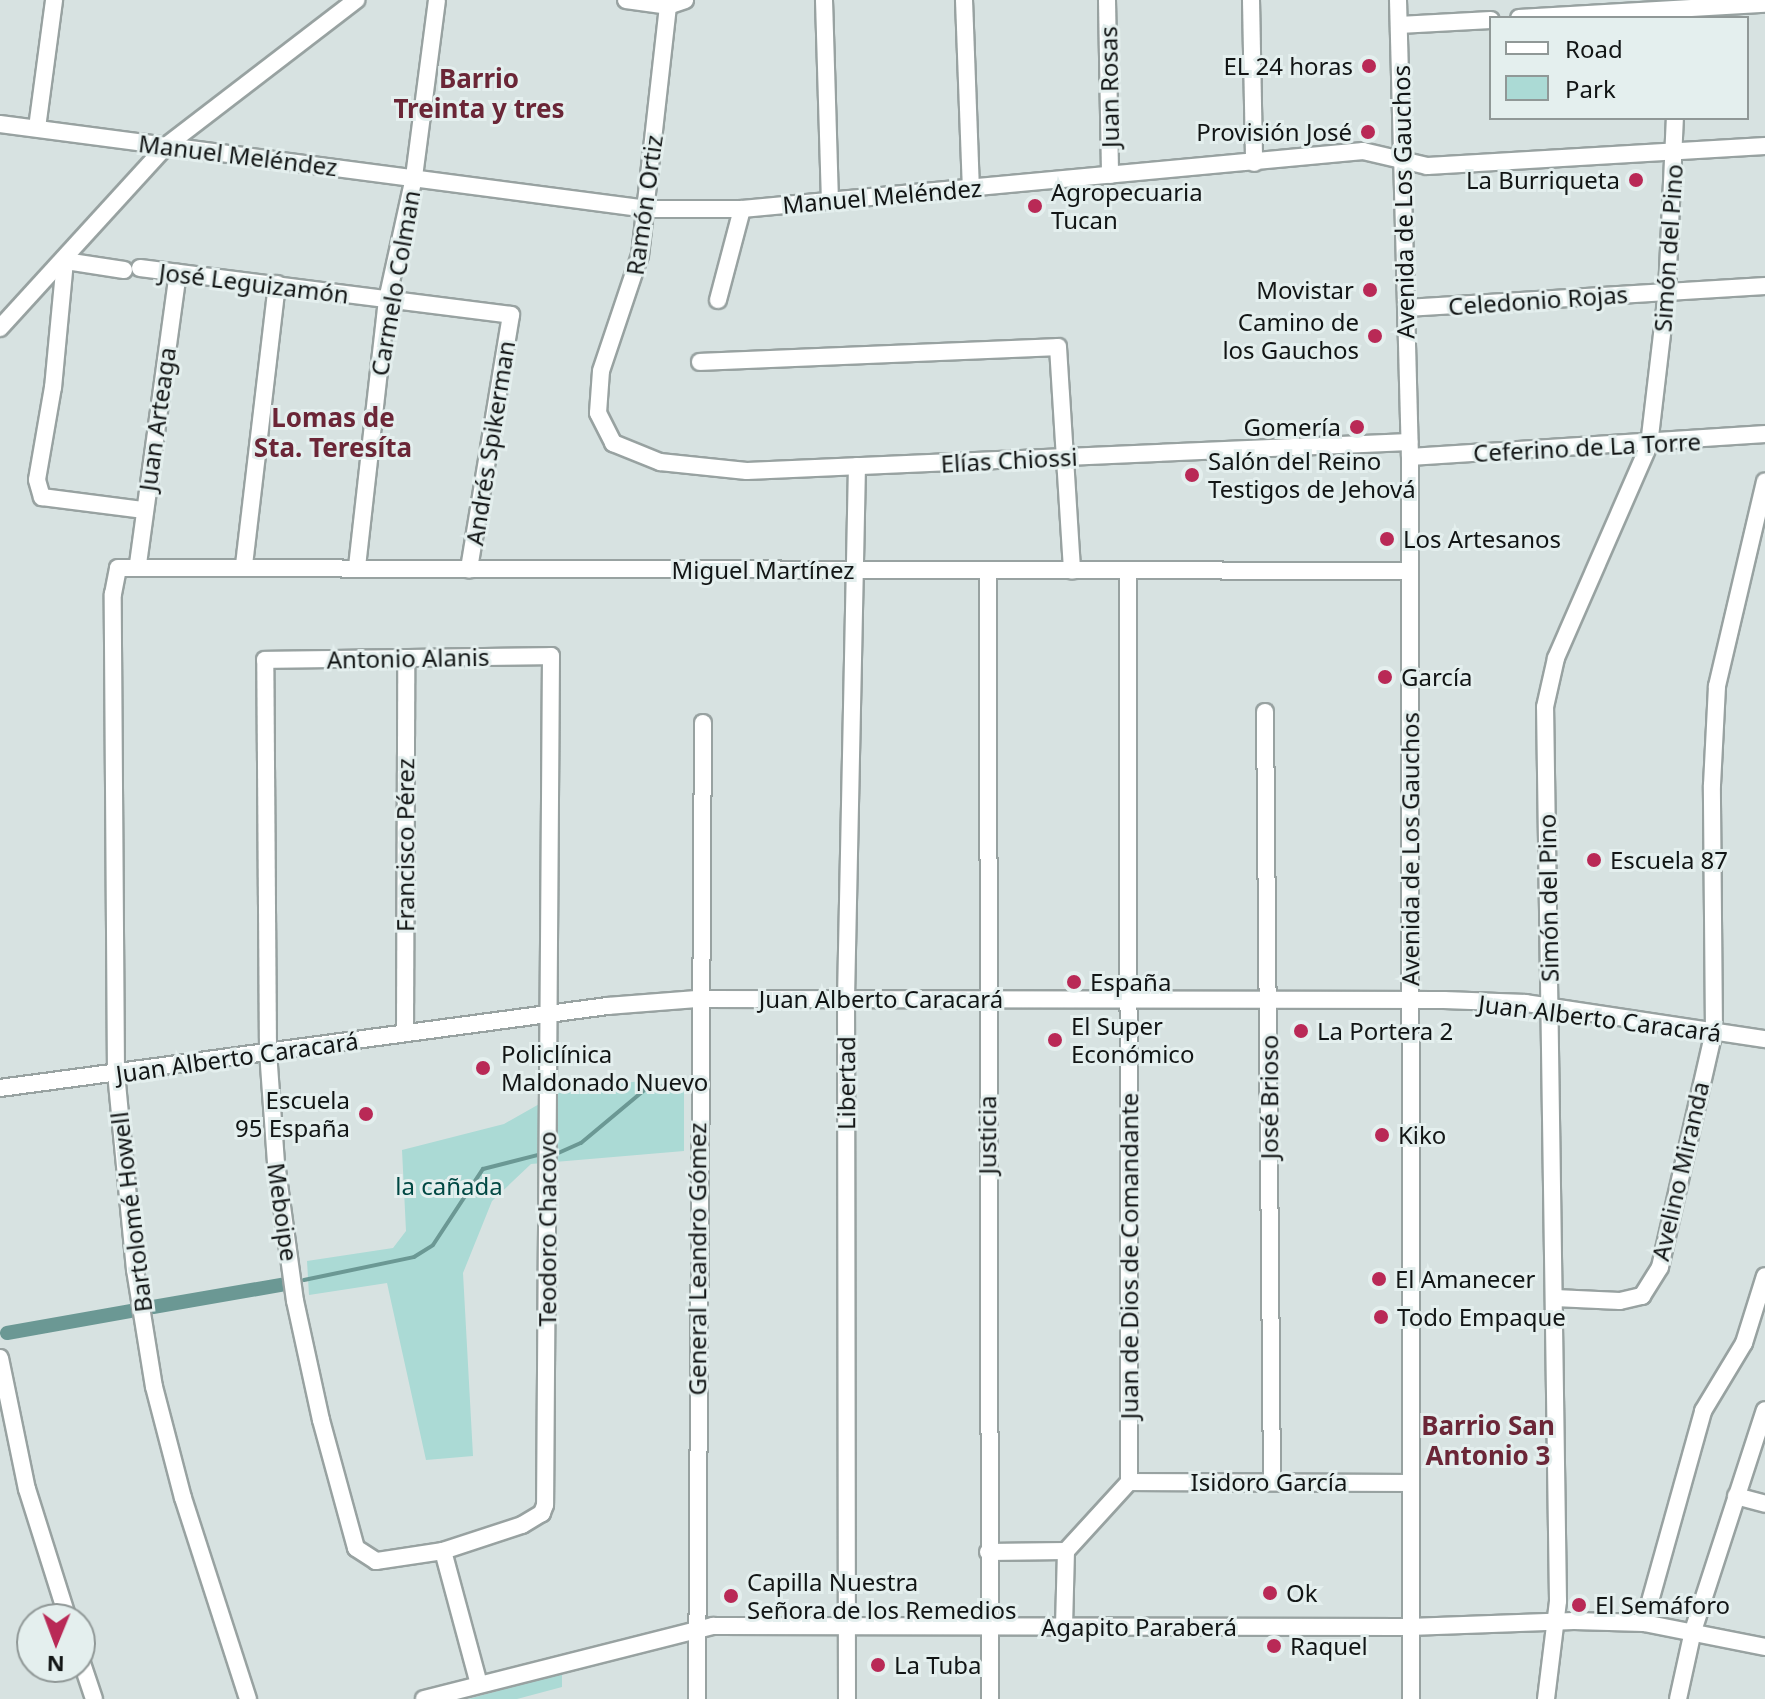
<!DOCTYPE html>
<html>
<head>
<meta charset="utf-8">
<style>
	body { margin:0 }
	#map { position:relative; width:1765px; height:1699px; overflow:hidden; background:#d7e2e1; font-family:"Noto Sans",sans-serif }
	div>[style] { position:absolute }
	.green>* { inset:0; background:#abdad5 }
	.stream>* { height:4px; margin:-2px; padding:0 2px; transform-origin:2px; border-radius:2px; background:#6b9894 }
	.canal>* { height:14px; margin:-7px; padding:0 7px; transform-origin:7px; border-radius:7px; background:#6b9894 }
	.roads { filter:drop-shadow(2px 0 #98a2a1) drop-shadow(-2px 0 #98a2a1) drop-shadow(0 2px #98a2a1) drop-shadow(0 -2px #98a2a1) }
	.minor>* { height:16px; margin:-8px; padding:0 8px; transform-origin:8px; border-radius:8px; background:#fff }
	.dots>* { width:22px; height:22px; translate:-50% -50%; box-sizing:border-box; border:4px solid #e4efee; border-radius:50% }
	span { translate:-50% -50%; white-space:nowrap; text-align:center; line-height:1.15; -webkit-text-stroke:6px #e4efee; paint-order:stroke }
	.poi-label { font-size:24px; color:#121515 }
	.right { translate:-100% -50%; text-align:right }
	.left { translate:0 -50%; text-align:left }
	.street-label { font-size:24px; color:#121515 }
	.park-label { font-size:24px; color:#004843 }
	.neighbourhood-label { font-size:26px; color:#6b2637; font-weight:700 }
	.legend { position:absolute; left:1489px; top:16px; width:260px; height:104px; box-sizing:border-box; background:#e4efee; border:2px solid #909897; margin:0; padding:10px 14px; list-style:none; font-size:24px; color:#121515 }
	.legend li { display:flex; align-items:center; gap:16px; height:40px }
	.legend b { width:40px; border:2px solid #909897 }
	.north { position:absolute; left:16px; top:1603px; width:80px; height:80px; box-sizing:border-box; background:#e4efee; border:2px solid #909897; border-radius:50%; rotate:181deg; font-size:22px; font-weight:700; line-height:32px; text-align:center; color:#121515 }
	.north::after { content:''; display:block; margin:auto; width:28px; height:36px; background:#b92956; clip-path:polygon(50% 0,100% 100%,50% 72%,0 100%) }
</style>
</head>
<body>
<div id="map">
	<div class="green">
		<i style="clip-path:polygon(684px 1076px,684px 1151px,531px 1164px,492px 1201px,463px 1273px,473px 1456px,426px 1460px,387px 1283px,309px 1295px,307px 1261px,393px 1248px,406px 1231px,402px 1150px,504px 1124px,564px 1090px)"></i>
		<i style="clip-path:polygon(562px 1673px,562px 1687px,517px 1699px,468px 1699px)"></i>
	</div>
	<div class="stream">
		<i style="left:556px;top:1154px;width:27px;rotate:-24deg"></i>
		<i style="left:581px;top:1143px;width:87px;rotate:-39.9deg"></i>
		<i style="left:648px;top:1087px;width:26px;rotate:-4deg"></i>
		<i style="left:304px;top:1280px;width:112px;rotate:-11.8deg"></i>
		<i style="left:414px;top:1257px;width:22px;rotate:-32deg"></i>
		<i style="left:433px;top:1245px;width:91px;rotate:-56.7deg"></i>
		<i style="left:483px;top:1169px;width:57px;rotate:-14.3deg"></i>
	</div>
	<div class="canal">
		<i style="left:153px;top:1307px;width:130px;rotate:-9.8deg"></i>
		<i style="left:7px;top:1333px;width:125px;rotate:-10.1deg"></i>
	</div>
	<div class="roads">
		<div class="minor">
			<i style="left:626px;top:0;width:42px;rotate:8.1deg"></i>
			<i style="left:668px;top:6px;width:18px;rotate:-19deg"></i>
			<i style="left:824px;top:0;width:200px;rotate:88.3deg"></i>
			<i style="left:964px;top:0;width:188px;rotate:87.9deg"></i>
			<i style="left:1107px;top:0;width:175px;rotate:89deg"></i>
			<i style="left:1251px;top:0;width:163px;rotate:88.9deg"></i>
			<i style="left:1398px;top:0;width:457px;rotate:88.5deg"></i>
			<i style="left:1410px;top:457px;width:1242px;rotate:89.95deg"></i>
			<i style="left:668px;top:6px;width:251px;rotate:96.4deg"></i>
			<i style="left:640px;top:255px;width:122px;rotate:108.6deg"></i>
			<i style="left:601px;top:371px;width:42px;rotate:94.1deg"></i>
			<i style="left:598px;top:413px;width:34px;rotate:63deg"></i>
			<i style="left:613px;top:443px;width:51px;rotate:22deg"></i>
			<i style="left:660px;top:462px;width:87px;rotate:5.9deg"></i>
			<i style="left:747px;top:471px;width:663px;rotate:-2.51deg"></i>
			<i style="left:1519px;top:18px;width:246px;rotate:-3.3deg"></i>
			<i style="left:1399px;top:25px;width:92px;rotate:-3.1deg"></i>
			<i style="left:0;top:124px;width:653px;rotate:7.48deg"></i>
			<i style="left:647px;top:209px;width:95px"></i>
			<i style="left:742px;top:209px;width:624px;rotate:-5.34deg"></i>
			<i style="left:1363px;top:151px;width:66px;rotate:13.2deg"></i>
			<i style="left:1427px;top:166px;width:339px;rotate:-3.4deg"></i>
			<i style="left:37px;top:128px;width:129px;rotate:-82.4deg"></i>
			<i style="left:140px;top:268px;width:374px;rotate:7.2deg"></i>
			<i style="left:511px;top:315px;width:258px;rotate:99.4deg"></i>
			<i style="left:124px;top:270px;width:60px;rotate:-171.3deg"></i>
			<i style="left:65px;top:261px;width:127px;rotate:95.4deg"></i>
			<i style="left:53px;top:387px;width:94px;rotate:99.8deg"></i>
			<i style="left:37px;top:480px;width:18px;rotate:74deg"></i>
			<i style="left:42px;top:497px;width:103px;rotate:7.3deg"></i>
			<i style="left:718px;top:300px;width:94px;rotate:-75.2deg"></i>
			<i style="left:1406px;top:308px;width:360px;rotate:-3.5deg"></i>
			<i style="left:0;top:328px;width:246px;rotate:-47.6deg"></i>
			<i style="left:166px;top:146px;width:240px;rotate:-37.5deg"></i>
			<i style="left:700px;top:362px;width:358px;rotate:-2.4deg"></i>
			<i style="left:1058px;top:347px;width:224px;rotate:86.4deg"></i>
			<i style="left:1410px;top:457px;width:356px;rotate:-3.7deg"></i>
			<i style="left:138px;top:564px;width:294px;rotate:-82.2deg"></i>
			<i style="left:244px;top:565px;width:283px;rotate:-83.3deg"></i>
			<i style="left:357px;top:567px;width:269px;rotate:-83.6deg"></i>
			<i style="left:387px;top:300px;width:126px;rotate:-77.6deg"></i>
			<i style="left:414px;top:177px;width:178px;rotate:-82.6deg"></i>
			<i style="left:988px;top:570px;width:1129px;rotate:89.9deg"></i>
			<i style="left:551px;top:656px;width:849px;rotate:90.4deg"></i>
			<i style="left:545px;top:1505px;width:9px;rotate:111deg"></i>
			<i style="left:542px;top:1513px;width:23px;rotate:149deg"></i>
			<i style="left:522px;top:1525px;width:83px;rotate:161.8deg"></i>
			<i style="left:443px;top:1551px;width:68px;rotate:171.5deg"></i>
			<i style="left:376px;top:1561px;width:24px;rotate:-147deg"></i>
			<i style="left:356px;top:1548px;width:133px;rotate:-105.3deg"></i>
			<i style="left:321px;top:1420px;width:122px;rotate:-102.3deg"></i>
			<i style="left:295px;top:1301px;width:139px;rotate:-97.8deg"></i>
			<i style="left:276px;top:1163px;width:112px;rotate:-94.1deg"></i>
			<i style="left:268px;top:1051px;width:391px;rotate:-90.4deg"></i>
			<i style="left:265px;top:660px;width:286px;rotate:-0.8deg"></i>
			<i style="left:1265px;top:712px;width:770px;rotate:89.48deg"></i>
			<i style="left:405px;top:1033px;width:375px;rotate:-89.8deg"></i>
			<i style="left:0;top:1088px;width:613px;rotate:-7.69deg"></i>
			<i style="left:607px;top:1006px;width:90px;rotate:-4.4deg"></i>
			<i style="left:697px;top:999px;width:747px;rotate:0.08deg"></i>
			<i style="left:1444px;top:1000px;width:82px;rotate:2.1deg"></i>
			<i style="left:1526px;top:1003px;width:242px;rotate:8.6deg"></i>
			<i style="left:1555px;top:1298px;width:65px;rotate:2.6deg"></i>
			<i style="left:1620px;top:1301px;width:23px;rotate:-13deg"></i>
			<i style="left:1642px;top:1296px;width:34px;rotate:-58deg"></i>
			<i style="left:1660px;top:1267px;width:241px;rotate:-77.1deg"></i>
			<i style="left:1714px;top:1032px;width:247px;rotate:-90.5deg"></i>
			<i style="left:1712px;top:785px;width:99px;rotate:-87.1deg"></i>
			<i style="left:1717px;top:686px;width:210px;rotate:-76.8deg"></i>
			<i style="left:0;top:1358px;width:134px;rotate:78.4deg"></i>
			<i style="left:27px;top:1489px;width:136px;rotate:72.5deg"></i>
			<i style="left:1129px;top:1482px;width:280px;rotate:0.2deg"></i>
			<i style="left:1736px;top:1496px;width:30px;rotate:15deg"></i>
			<i style="left:443px;top:1551px;width:138px;rotate:74.9deg"></i>
			<i style="left:988px;top:1552px;width:78px;rotate:-0.7deg"></i>
			<i style="left:1066px;top:1551px;width:93px;rotate:-47.6deg"></i>
			<i style="left:1129px;top:1482px;width:911px;rotate:-90.06deg"></i>
			<i style="left:1644px;top:1623px;width:220px;rotate:-74.4deg"></i>
			<i style="left:1703px;top:1411px;width:79px;rotate:-58.9deg"></i>
			<i style="left:1744px;top:1343px;width:70px;rotate:-72.6deg"></i>
			<i style="left:1064px;top:1627px;width:76px;rotate:-88.5deg"></i>
			<i style="left:80px;top:1657px;width:44px;rotate:71.6deg"></i>
			<i style="left:248px;top:1699px;width:211px;rotate:-107.9deg"></i>
			<i style="left:183px;top:1498px;width:115px;rotate:-104.6deg"></i>
			<i style="left:154px;top:1387px;width:119px;rotate:-99.2deg"></i>
			<i style="left:135px;top:1270px;width:197px;rotate:-95.5deg"></i>
			<i style="left:116px;top:1074px;width:480px;rotate:-90.4deg"></i>
			<i style="left:113px;top:594px;width:26px;rotate:-79deg"></i>
			<i style="left:118px;top:568px;width:1292px;rotate:0.13deg"></i>
			<i style="left:424px;top:1699px;width:298px;rotate:-14.2deg"></i>
			<i style="left:713px;top:1626px;width:696px;rotate:0.08deg"></i>
			<i style="left:1409px;top:1627px;width:165px;rotate:-2.1deg"></i>
			<i style="left:1574px;top:1621px;width:70px;rotate:1.6deg"></i>
			<i style="left:1644px;top:1623px;width:123px;rotate:11.2deg"></i>
			<i style="left:697px;top:1699px;width:976px;rotate:-89.65deg"></i>
			<i style="left:847px;top:1699px;width:700px;rotate:-90.08deg"></i>
			<i style="left:846px;top:999px;width:533px;rotate:-88.82deg"></i>
			<i style="left:1546px;top:1699px;width:99px;rotate:-83deg"></i>
			<i style="left:1558px;top:1601px;width:894px;rotate:-90.83deg"></i>
			<i style="left:1545px;top:707px;width:50px;rotate:-77.3deg"></i>
			<i style="left:1556px;top:658px;width:232px;rotate:-66.4deg"></i>
			<i style="left:1649px;top:445px;width:154px;rotate:-83.3deg"></i>
			<i style="left:1667px;top:292px;width:174px;rotate:-87.4deg"></i>
			<i style="left:1678px;top:1699px;width:70px;rotate:-77.6deg"></i>
			<i style="left:1693px;top:1631px;width:232px;rotate:-72deg"></i>
		</div>
	</div>
	<div class="dots">
		<i style="left:1369px;top:66px;background:#b92956"></i>
		<i style="left:1368px;top:132px;background:#b92956"></i>
		<i style="left:1636px;top:180px;background:#b92956"></i>
		<i style="left:1035px;top:206px;background:#b92956"></i>
		<i style="left:1370px;top:290px;background:#b92956"></i>
		<i style="left:1375px;top:336px;background:#b92956"></i>
		<i style="left:1357px;top:427px;background:#b92956"></i>
		<i style="left:1192px;top:475px;background:#b92956"></i>
		<i style="left:1387px;top:539px;background:#b92956"></i>
		<i style="left:1385px;top:677px;background:#b92956"></i>
		<i style="left:1594px;top:860px;background:#b92956"></i>
		<i style="left:1074px;top:982px;background:#b92956"></i>
		<i style="left:1301px;top:1031px;background:#b92956"></i>
		<i style="left:1055px;top:1040px;background:#b92956"></i>
		<i style="left:483px;top:1068px;background:#b92956"></i>
		<i style="left:366px;top:1114px;background:#b92956"></i>
		<i style="left:1382px;top:1135px;background:#b92956"></i>
		<i style="left:1379px;top:1279px;background:#b92956"></i>
		<i style="left:1381px;top:1317px;background:#b92956"></i>
		<i style="left:1270px;top:1593px;background:#b92956"></i>
		<i style="left:731px;top:1596px;background:#b92956"></i>
		<i style="left:1579px;top:1605px;background:#b92956"></i>
		<i style="left:1274px;top:1646px;background:#b92956"></i>
		<i style="left:878px;top:1665px;background:#b92956"></i>
	</div>
	<div class="poi-label">
		<span class="right" style="left:1353px;top:66px">EL 24 horas</span>
		<span class="right" style="left:1352px;top:132px">Provisión José</span>
		<span class="right" style="left:1620px;top:180px">La Burriqueta</span>
		<span class="left" style="left:1051px;top:206px">Agropecuaria<br>Tucan</span>
		<span class="right" style="left:1354px;top:290px">Movistar</span>
		<span class="right" style="left:1359px;top:336px">Camino de<br>los Gauchos</span>
		<span class="right" style="left:1341px;top:427px">Gomería</span>
		<span class="left" style="left:1208px;top:475px">Salón del Reino<br>Testigos de Jehová</span>
		<span class="left" style="left:1403px;top:539px">Los Artesanos</span>
		<span class="left" style="left:1401px;top:677px">García</span>
		<span class="left" style="left:1610px;top:860px">Escuela 87</span>
		<span class="left" style="left:1090px;top:982px">España</span>
		<span class="left" style="left:1071px;top:1040px">El Super<br>Económico</span>
		<span class="left" style="left:1317px;top:1031px">La Portera 2</span>
		<span class="left" style="left:501px;top:1068px">Policlínica<br>Maldonado Nuevo</span>
		<span class="right" style="left:350px;top:1114px">Escuela<br>95 España</span>
		<span class="left" style="left:1398px;top:1135px">Kiko</span>
		<span class="left" style="left:1395px;top:1279px">El Amanecer</span>
		<span class="left" style="left:1397px;top:1317px">Todo Empaque</span>
		<span class="left" style="left:747px;top:1596px">Capilla Nuestra<br>Señora de los Remedios</span>
		<span class="left" style="left:1286px;top:1593px">Ok</span>
		<span class="left" style="left:1595px;top:1605px">El Semáforo</span>
		<span class="left" style="left:1290px;top:1646px">Raquel</span>
		<span class="left" style="left:894px;top:1665px">La Tuba</span>
	</div>
	<div class="street-label">
		<span style="left:1109px;top:87px;rotate:-91deg">Juan Rosas</span>
		<span style="left:238px;top:155px;rotate:7deg">Manuel Meléndez</span>
		<span style="left:882px;top:196px;rotate:-5deg">Manuel Meléndez</span>
		<span style="left:1403px;top:202px;rotate:-91deg">Avenida de Los Gauchos</span>
		<span style="left:644px;top:205px;rotate:-82deg">Ramón Ortiz</span>
		<span style="left:1668px;top:248px;rotate:-86deg">Simón del Pino</span>
		<span style="left:254px;top:283px;rotate:7deg">José Leguizamón</span>
		<span style="left:395px;top:283px;rotate:-80deg">Carmelo Colman</span>
		<span style="left:1538px;top:300px;rotate:-4deg">Celedonio Rojas</span>
		<span style="left:157px;top:419px;rotate:-82deg">Juan Arteaga</span>
		<span style="left:490px;top:443px;rotate:-81deg">Andrés Spikerman</span>
		<span style="left:1587px;top:447px;rotate:-3deg">Ceferino de La Torre</span>
		<span style="left:1009px;top:460px;rotate:-3deg">Elías Chiossi</span>
		<span style="left:763px;top:570px">Miguel Martínez</span>
		<span style="left:408px;top:658px;rotate:-1deg">Antonio Alanis</span>
		<span style="left:405px;top:845px;rotate:-90deg">Francisco Pérez</span>
		<span style="left:1410px;top:849px;rotate:-90deg">Avenida de Los Gauchos</span>
		<span style="left:1548px;top:898px;rotate:-91deg">Simón del Pino</span>
		<span style="left:881px;top:999px">Juan Alberto Caracará</span>
		<span style="left:1600px;top:1018px;rotate:7deg">Juan Alberto Caracará</span>
		<span style="left:237px;top:1057px;rotate:-8deg">Juan Alberto Caracará</span>
		<span style="left:846px;top:1083px;rotate:-90deg">Libertad</span>
		<span style="left:1269px;top:1097px;rotate:-90deg">José Brioso</span>
		<span style="left:987px;top:1135px;rotate:-90deg">Justicia</span>
		<span style="left:1680px;top:1171px;rotate:-77deg">Avelino Miranda</span>
		<span style="left:131px;top:1212px;rotate:-97deg">Bartolomé Howell</span>
		<span style="left:283px;top:1212px;rotate:82deg">Meboipe</span>
		<span style="left:547px;top:1229px;rotate:-90deg">Teodoro Chacovo</span>
		<span style="left:1129px;top:1256px;rotate:-90deg">Juan de Dios de Comandante</span>
		<span style="left:697px;top:1259px;rotate:-90deg">General Leandro Gómez</span>
		<span style="left:1269px;top:1482px">Isidoro García</span>
		<span style="left:1139px;top:1627px">Agapito Paraberá</span>
	</div>
	<div class="park-label">
		<span style="left:449px;top:1186px">la cañada</span>
	</div>
	<div class="neighbourhood-label">
		<span style="left:479px;top:94px">Barrio<br>Treinta y tres</span>
		<span style="left:333px;top:433px">Lomas de<br>Sta. Teresíta</span>
		<span style="left:1488px;top:1441px">Barrio San<br>Antonio 3</span>
	</div>
	<ul class="legend">
	<li><b style="height:10px;background:#fff"></b>Road</li>
	<li><b style="height:22px;background:#abdad5"></b>Park</li>
	</ul>
	<div class="north">N</div>
</div>
</body>
</html>
